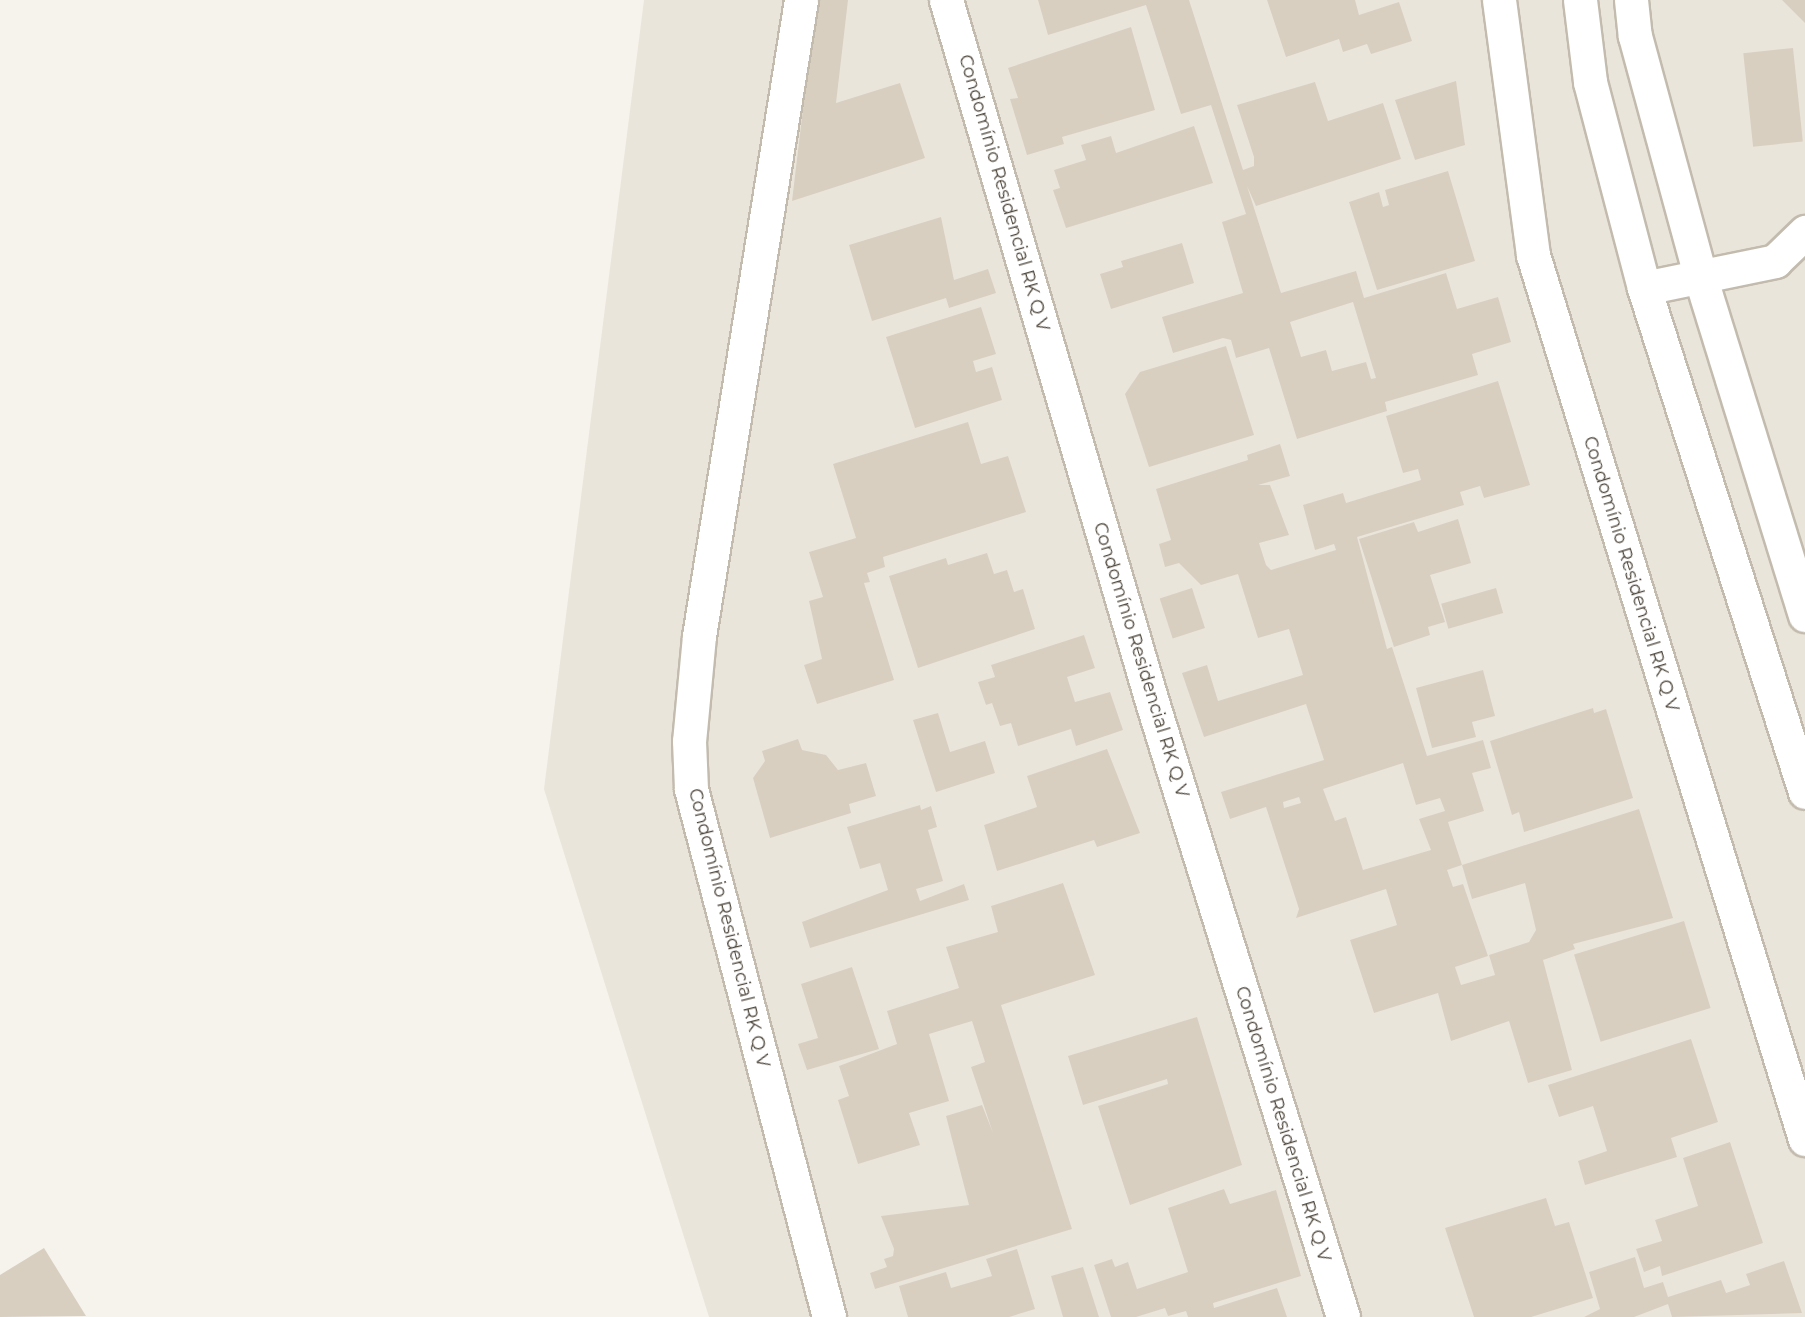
<!DOCTYPE html>
<html>
<head>
<meta charset="utf-8">
<style>
	body { margin:0 }
	#map { position:relative; width:1805px; height:1317px; overflow:hidden; background:#f6f3ec; font-family:Montserrat,sans-serif }
	div>[style] { position:absolute }
	.residential>* { inset:0; background:#eae5da }
	.building>* { inset:0; background:#d8cfc1; transform-origin:0 0 }
	.roads { filter:drop-shadow(2px 0 #c2bbae) drop-shadow(-2px 0 #c2bbae) drop-shadow(0 2px #c2bbae) drop-shadow(0 -2px #c2bbae) }
	.minor>* { height:33px; margin:-16.5px; padding:0 16.5px; transform-origin:16.5px; border-radius:16.5px; background:#fff }
	span { translate:-50% -50%; white-space:nowrap; text-align:center; line-height:1.15; -webkit-text-stroke:6px #fff; paint-order:stroke }
	.street-label { font-size:18px; color:#4b4439 }
</style>
</head>
<body>
<div id="map">
	<div class="residential">
		<i style="clip-path:polygon(644px 0,1805px 0,1805px 1317px,709px 1317px,544px 789px)"></i>
	</div>
	<div class="building">
		<i style="clip-path:polygon(816px 0,848px 0,836px 103px,900px 83px,925px 158px,792px 201px)"></i>
		<i style="clip-path:polygon(evenodd,1038px 0,1189px 0,1243px 170px,1254px 166px,1254px 157px,1237px 105px,1315px 82px,1328px 121px,1383px 103px,1401px 159px,1256px 206px,1247px 186px,1281px 293px,1356px 271px,1364px 298px,1446px 273px,1457px 309px,1498px 297px,1511px 342px,1472px 354px,1478px 375px,1385px 402px,1387px 411px,1297px 439px,1269px 348px,1236px 358px,1231px 340px,1223px 338px,1173px 353px,1162px 317px,1243px 293px,1222px 222px,1246px 214px,1211px 105px,1181px 114px,1146px 5px,1048px 35px,1038px 0,1353px 302px,1376px 378px,1371px 379px,1366px 362px,1332px 371px,1326px 350px,1301px 357px,1290px 322px,1353px 302px)"></i>
		<i style="clip-path:polygon(1267px 0,1355px 0,1359px 15px,1399px 2px,1412px 41px,1371px 54px,1367px 44px,1343px 52px,1339px 39px,1286px 57px)"></i>
		<i style="clip-path:polygon(1782px 0,1805px 0,1805px 23px)"></i>
		<i style="clip-path:polygon(1131px 27px,1155px 110px,1062px 137px,1064px 144px,1027px 155px,1010px 99px,1018px 98px,1008px 68px)"></i>
		<i style="left:1793px;top:48px;width:94px;height:50px;rotate:84deg"></i>
		<i style="clip-path:polygon(1456px 81px,1465px 145px,1415px 160px,1395px 100px)"></i>
		<i style="clip-path:polygon(1194px 126px,1213px 183px,1066px 228px,1053px 190px,1060px 188px,1054px 170px,1086px 160px,1081px 145px,1111px 136px,1116px 153px)"></i>
		<i style="clip-path:polygon(1448px 171px,1475px 261px,1377px 290px,1349px 202px,1379px 192px,1383px 207px,1389px 205px,1385px 190px)"></i>
		<i style="clip-path:polygon(941px 217px,954px 280px,988px 269px,996px 293px,949px 308px,946px 298px,872px 321px,849px 245px)"></i>
		<i style="clip-path:polygon(1182px 243px,1194px 283px,1111px 309px,1100px 274px,1123px 267px,1121px 261px)"></i>
		<i style="clip-path:polygon(981px 307px,996px 354px,973px 361px,976px 372px,992px 367px,1002px 400px,915px 428px,886px 337px)"></i>
		<i style="clip-path:polygon(1226px 346px,1254px 435px,1149px 467px,1125px 394px,1140px 372px)"></i>
		<i style="clip-path:polygon(evenodd,1498px 381px,1530px 485px,1484px 498px,1480px 486px,1460px 492px,1464px 505px,1357px 537px,1387px 649px,1392px 647px,1427px 756px,1483px 740px,1491px 768px,1472px 773px,1484px 811px,1448px 822px,1462px 865px,1639px 809px,1673px 918px,1573px 944px,1575px 949px,1543px 960px,1572px 1070px,1528px 1083px,1509px 1021px,1451px 1041px,1438px 993px,1374px 1013px,1350px 940px,1397px 925px,1386px 889px,1296px 918px,1299px 909px,1266px 807px,1230px 819px,1221px 792px,1324px 760px,1306px 704px,1204px 737px,1182px 673px,1207px 665px,1218px 701px,1303px 675px,1289px 629px,1258px 638px,1238px 574px,1201px 585px,1179px 563px,1165px 567px,1159px 544px,1171px 540px,1156px 489px,1248px 460px,1247px 455px,1280px 444px,1290px 476px,1258px 485px,1270px 485px,1289px 535px,1259px 543px,1266px 565px,1271px 570px,1336px 550px,1334px 544px,1315px 550px,1303px 505px,1343px 493px,1346px 503px,1421px 480px,1418px 469px,1403px 473px,1386px 416px,1498px 381px,1403px 763px,1416px 805px,1440px 798px,1445px 811px,1419px 819px,1431px 850px,1363px 870px,1346px 817px,1335px 821px,1323px 789px,1403px 763px,1498px 381px,1299px 797px,1301px 803px,1284px 808px,1283px 802px,1299px 797px,1498px 381px,1462px 865px,1472px 899px,1525px 883px,1536px 930px,1529px 942px,1489px 955px,1495px 975px,1461px 985px,1455px 967px,1488px 956px,1463px 884px,1453px 887px,1447px 870px,1462px 865px)"></i>
		<i style="clip-path:polygon(968px 422px,981px 464px,1008px 456px,1026px 512px,883px 557px,885px 567px,867px 573px,870px 582px,864px 583px,894px 680px,817px 704px,804px 665px,822px 659px,809px 601px,823px 597px,809px 552px,856px 538px,833px 464px)"></i>
		<i style="clip-path:polygon(1458px 519px,1471px 563px,1430px 575px,1445px 622px,1428px 627px,1430px 635px,1394px 647px,1359px 539px,1414px 522px,1418px 532px)"></i>
		<i style="clip-path:polygon(987px 553px,994px 574px,1007px 570px,1014px 592px,1023px 589px,1035px 629px,918px 668px,889px 576px,946px 558px,948px 565px)"></i>
		<i style="left:1192px;top:588px;width:42px;height:34px;rotate:72deg"></i>
		<i style="left:1496px;top:588px;width:26px;height:57px;rotate:74deg"></i>
		<i style="clip-path:polygon(1084px 635px,1095px 668px,1067px 677px,1075px 702px,1110px 692px,1123px 730px,1076px 746px,1071px 729px,1018px 746px,1011px 723px,1000px 726px,992px 703px,986px 705px,978px 682px,995px 677px,991px 665px)"></i>
		<i style="clip-path:polygon(1483px 670px,1495px 716px,1472px 722px,1476px 737px,1432px 748px,1416px 688px)"></i>
		<i style="clip-path:polygon(1593px 708px,1594px 713px,1606px 709px,1633px 798px,1524px 832px,1519px 812px,1512px 815px,1490px 741px)"></i>
		<i style="clip-path:polygon(938px 713px,950px 752px,985px 741px,995px 773px,936px 792px,913px 720px)"></i>
		<i style="clip-path:polygon(798px 739px,802px 750px,826px 755px,838px 770px,866px 763px,876px 796px,849px 804px,851px 813px,770px 838px,753px 778px,765px 761px,762px 751px)"></i>
		<i style="clip-path:polygon(1107px 749px,1140px 833px,1097px 847px,1094px 840px,997px 871px,984px 825px,1037px 807px,1027px 776px)"></i>
		<i style="clip-path:polygon(920px 805px,921px 810px,931px 806px,937px 827px,928px 830px,943px 881px,916px 889px,920px 901px,964px 884px,969px 900px,810px 948px,802px 922px,888px 890px,880px 863px,860px 869px,847px 827px)"></i>
		<i style="clip-path:polygon(1063px 883px,1095px 975px,1001px 1005px,1072px 1229px,875px 1289px,870px 1273px,887px 1267px,884px 1259px,893px 1256px,894px 1249px,881px 1216px,969px 1205px,946px 1116px,982px 1105px,993px 1133px,971px 1067px,985px 1062px,972px 1021px,929px 1034px,949px 1101px,909px 1113px,920px 1145px,858px 1164px,838px 1100px,849px 1096px,839px 1066px,897px 1044px,887px 1011px,959px 988px,946px 947px,998px 932px,991px 906px)"></i>
		<i style="left:1684px;top:921px;width:91px;height:115px;rotate:73deg"></i>
		<i style="clip-path:polygon(852px 967px,879px 1049px,807px 1070px,798px 1044px,818px 1038px,801px 984px)"></i>
		<i style="clip-path:polygon(1197px 1017px,1242px 1165px,1130px 1205px,1098px 1106px,1168px 1084px,1167px 1079px,1083px 1105px,1068px 1056px)"></i>
		<i style="clip-path:polygon(1691px 1039px,1718px 1122px,1671px 1138px,1677px 1157px,1585px 1185px,1578px 1161px,1607px 1151px,1593px 1106px,1559px 1117px,1548px 1085px)"></i>
		<i style="clip-path:polygon(1730px 1142px,1763px 1243px,1662px 1276px,1660px 1266px,1644px 1272px,1636px 1249px,1662px 1241px,1655px 1220px,1698px 1206px,1683px 1158px)"></i>
		<i style="clip-path:polygon(1224px 1189px,1230px 1204px,1276px 1190px,1301px 1276px,1213px 1303px,1214px 1308px,1277px 1288px,1287px 1317px,1188px 1317px,1186px 1311px,1168px 1316px,1165px 1308px,1136px 1317px,1111px 1317px,1094px 1265px,1112px 1259px,1115px 1267px,1128px 1262px,1137px 1289px,1188px 1272px,1168px 1208px)"></i>
		<i style="clip-path:polygon(1546px 1198px,1555px 1226px,1569px 1222px,1593px 1298px,1531px 1317px,1474px 1317px,1445px 1228px)"></i>
		<i style="clip-path:polygon(44px 1248px,86px 1316px,0 1317px,0 1275px)"></i>
		<i style="clip-path:polygon(1017px 1249px,1035px 1309px,1009px 1317px,908px 1317px,899px 1286px,946px 1272px,951px 1288px,992px 1276px,986px 1259px)"></i>
		<i style="clip-path:polygon(1635px 1257px,1644px 1288px,1663px 1282px,1668px 1297px,1721px 1280px,1726px 1293px,1750px 1285px,1746px 1274px,1784px 1261px,1802px 1313px,1672px 1317px,1668px 1304px,1634px 1317px,1584px 1317px,1600px 1309px,1589px 1272px)"></i>
		<i style="clip-path:polygon(1083px 1267px,1099px 1317px,1063px 1317px,1051px 1276px)"></i>
	</div>
	<div class="roads">
		<div class="minor">
			<i style="left:801px;top:0;width:644px;rotate:99.11deg"></i>
			<i style="left:699px;top:636px;width:105px;rotate:95.4deg"></i>
			<i style="left:689px;top:741px;width:48px;rotate:87.6deg"></i>
			<i style="left:691px;top:789px;width:546px;rotate:75.35deg"></i>
			<i style="left:946px;top:0;width:735px;rotate:73.64deg"></i>
			<i style="left:1153px;top:705px;width:641px;rotate:72.75deg"></i>
			<i style="left:1499px;top:0;width:257px;rotate:82.4deg"></i>
			<i style="left:1533px;top:255px;width:925px;rotate:72.9deg"></i>
			<i style="left:1580px;top:0;width:83px;rotate:83deg"></i>
			<i style="left:1590px;top:82px;width:213px;rotate:75.3deg"></i>
			<i style="left:1644px;top:288px;width:529px;rotate:72.28deg"></i>
			<i style="left:1631px;top:0;width:36px;rotate:84deg"></i>
			<i style="left:1635px;top:36px;width:249px;rotate:74.8deg"></i>
			<i style="left:1700px;top:276px;width:355px;rotate:72.8deg"></i>
			<i style="left:1644px;top:288px;width:134px;rotate:-11.6deg"></i>
			<i style="left:1775px;top:261px;width:42px;rotate:-44deg"></i>
		</div>
	</div>
	<div class="street-label">
		<span style="left:1004px;top:193px;rotate:74deg">Condomínio Residencial RK Q V</span>
		<span style="left:1631px;top:574px;rotate:73deg">Condomínio Residencial RK Q V</span>
		<span style="left:1141px;top:660px;rotate:73deg">Condomínio Residencial RK Q V</span>
		<span style="left:729px;top:928px;rotate:76deg">Condomínio Residencial RK Q V</span>
		<span style="left:1283px;top:1124px;rotate:73deg">Condomínio Residencial RK Q V</span>
	</div>
</div>
</body>
</html>
